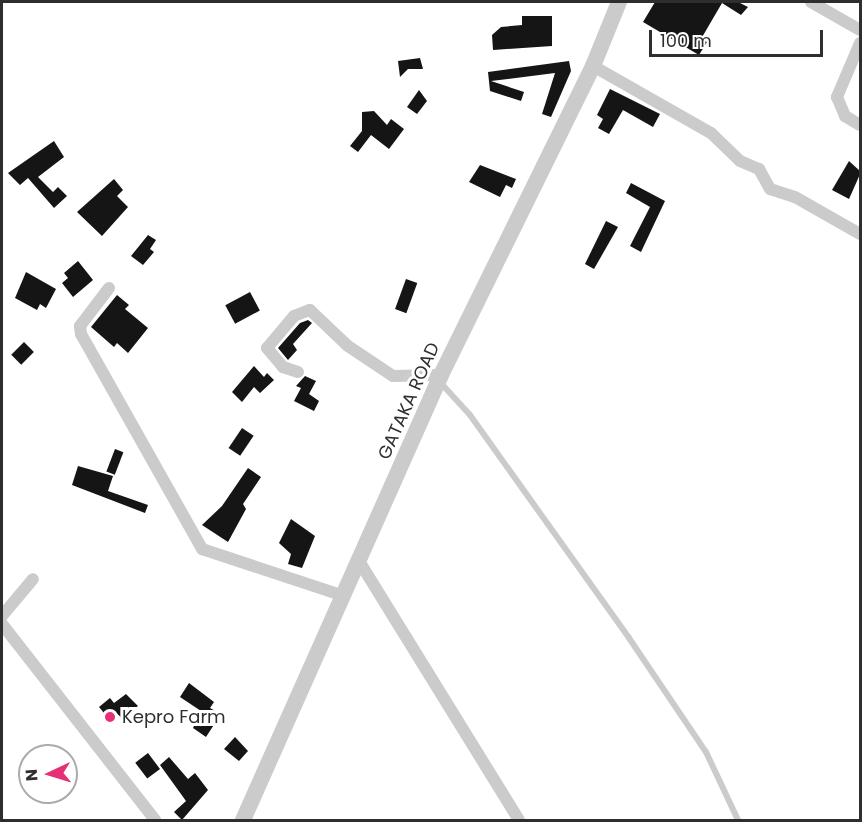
<!DOCTYPE html>
<html>
<head>
<meta charset="utf-8">
<style>
	body { margin:0 }
	#map { position:relative; width:862px; height:822px; overflow:hidden; background:#fff; font-family:Poppins,sans-serif }
	div>[style] { position:absolute }
	.building>* { inset:0; background:#151515; transform-origin:0 0 }
	.service>* { height:6px; margin:-3px; padding:0 3px; transform-origin:3px; border-radius:3px; background:#cbcbcb }
	.minor>* { height:12px; margin:-6px; padding:0 6px; transform-origin:6px; border-radius:6px; background:#cbcbcb }
	.tertiary>* { height:16px; margin:-8px; padding:0 8px; transform-origin:8px; border-radius:8px; background:#cbcbcb }
	.dots>* { width:16px; height:16px; translate:-50% -50%; box-sizing:border-box; border:3px solid #fff; border-radius:50% }
	span { translate:-50% -50%; white-space:nowrap; text-align:center; line-height:1.15; -webkit-text-stroke:6px #fff; paint-order:stroke }
	.street-label { font-size:18px; color:#2e2e2e }
	.poi-label { font-size:18px; color:#2e2e2e }
	.left { translate:0 -50%; text-align:left }
	.frame { position:absolute; inset:0; border:3px solid #2e2e2e; pointer-events:none }
	.north { position:absolute; left:18px; top:744px; width:60px; height:60px; box-sizing:border-box; background:#fff; border:2px solid #ababab; border-radius:50%; rotate:266deg; font-size:16px; font-weight:700; line-height:24px; text-align:center; color:#2e2e2e }
	.north::after { content:''; display:block; margin:auto; width:21px; height:27px; background:#e72f75; clip-path:polygon(50% 0,100% 100%,50% 72%,0 100%) }
	.scale { position:absolute; left:649px; top:30px; width:174px; height:27px; box-sizing:border-box; border:3px solid #2e2e2e; border-top:0; padding-left:8px; font-size:18px; line-height:21px; white-space:nowrap; color:#2e2e2e; -webkit-text-stroke:4px #fff; paint-order:stroke }
</style>
</head>
<body>
<div id="map">
	<div class="building">
		<i style="clip-path:polygon(655px 2px,738px 2px,748px 7px,741px 15px,722px 3px,701px 39px,707px 42px,699px 55px,643px 22px)"></i>
		<i style="clip-path:polygon(522px 16px,552px 16px,552px 46px,493px 50px,492px 35px,501px 27px,522px 25px)"></i>
		<i style="clip-path:polygon(420px 58px,423px 69px,408px 69px,400px 77px,398px 61px)"></i>
		<i style="clip-path:polygon(569px 61px,571px 71px,551px 117px,542px 114px,555px 73px,491px 81px,524px 92px,521px 101px,490px 91px,488px 72px)"></i>
		<i style="clip-path:polygon(610px 89px,660px 114px,653px 127px,623px 110px,609px 134px,598px 128px,603px 119px,597px 115px)"></i>
		<i style="clip-path:polygon(419px 90px,427px 101px,417px 114px,407px 107px)"></i>
		<i style="clip-path:polygon(374px 111px,387px 125px,391px 119px,404px 129px,389px 149px,371px 135px,358px 152px,350px 146px,362px 131px,362px 112px)"></i>
		<i style="clip-path:polygon(54px 141px,64px 157px,38px 177px,53px 192px,58px 187px,67px 196px,54px 208px,28px 178px,20px 185px,8px 173px)"></i>
		<i style="clip-path:polygon(849px 161px,861px 172px,849px 199px,832px 190px)"></i>
		<i style="clip-path:polygon(480px 165px,516px 179px,512px 188px,506px 185px,500px 197px,469px 182px)"></i>
		<i style="clip-path:polygon(114px 179px,123px 190px,117px 196px,128px 207px,102px 236px,77px 212px)"></i>
		<i style="clip-path:polygon(631px 183px,665px 201px,641px 252px,630px 246px,650px 207px,626px 193px)"></i>
		<i style="clip-path:polygon(606px 221px,618px 227px,594px 269px,585px 264px)"></i>
		<i style="clip-path:polygon(148px 235px,156px 240px,150px 249px,154px 252px,143px 265px,131px 256px)"></i>
		<i style="clip-path:polygon(78px 261px,93px 280px,73px 297px,62px 283px,68px 278px,64px 273px)"></i>
		<i style="clip-path:polygon(26px 272px,56px 289px,46px 308px,40px 304px,37px 310px,15px 298px)"></i>
		<i style="left:406px;top:279px;width:12px;height:32px;rotate:20deg"></i>
		<i style="left:250px;top:292px;width:21px;height:28px;rotate:62deg"></i>
		<i style="clip-path:polygon(117px 295px,129px 305px,125px 309px,148px 328px,128px 353px,117px 343px,114px 347px,91px 327px)"></i>
		<i style="clip-path:polygon(308px 320px,312px 323px,293px 344px,297px 350px,288px 360px,278px 348px,300px 323px)"></i>
		<i style="left:24px;top:342px;width:14px;height:18px;rotate:45deg"></i>
		<i style="clip-path:polygon(254px 366px,264px 377px,267px 373px,274px 380px,260px 393px,254px 387px,242px 402px,232px 392px)"></i>
		<i style="clip-path:polygon(305px 376px,316px 381px,309px 394px,319px 401px,314px 411px,294px 401px,301px 388px,296px 386px)"></i>
		<i style="left:242px;top:428px;width:14px;height:24px;rotate:34deg"></i>
		<i style="left:115px;top:449px;width:9px;height:24px;rotate:21deg"></i>
		<i style="clip-path:polygon(78px 466px,113px 476px,108px 491px,148px 505px,145px 513px,72px 485px)"></i>
		<i style="clip-path:polygon(248px 468px,261px 477px,243px 504px,246px 509px,228px 542px,202px 525px,222px 506px)"></i>
		<i style="clip-path:polygon(291px 519px,315px 536px,302px 568px,288px 564px,291px 554px,279px 543px)"></i>
		<i style="clip-path:polygon(189px 683px,214px 702px,210px 708px,221px 714px,206px 737px,193px 728px,201px 711px,180px 697px)"></i>
		<i style="clip-path:polygon(126px 694px,138px 706px,122px 718px,115px 712px,108px 718px,99px 707px,110px 698px,114px 703px)"></i>
		<i style="clip-path:polygon(235px 737px,248px 751px,239px 761px,224px 749px)"></i>
		<i style="left:148px;top:753px;width:20px;height:16px;rotate:53deg"></i>
		<i style="clip-path:polygon(169px 757px,188px 779px,195px 773px,208px 790px,182px 820px,174px 812px,186px 801px,160px 765px)"></i>
	</div>
	<div class="service">
		<i style="left:439px;top:381px;width:46px;rotate:47.6deg"></i>
		<i style="left:470px;top:415px;width:274px;rotate:54.5deg"></i>
		<i style="left:629px;top:638px;width:138px;rotate:56deg"></i>
		<i style="left:706px;top:752px;width:75px;rotate:64.8deg"></i>
	</div>
	<div class="minor">
		<i style="left:811px;top:2px;width:56px;rotate:29.7deg"></i>
		<i style="left:860px;top:43px;width:59px;rotate:113.1deg"></i>
		<i style="left:837px;top:97px;width:21px;rotate:67deg"></i>
		<i style="left:845px;top:116px;width:17px;rotate:31deg"></i>
		<i style="left:593px;top:66px;width:136px;rotate:29.6deg"></i>
		<i style="left:711px;top:133px;width:40px;rotate:44deg"></i>
		<i style="left:740px;top:161px;width:21px;rotate:23deg"></i>
		<i style="left:759px;top:169px;width:23px;rotate:61deg"></i>
		<i style="left:770px;top:189px;width:26px;rotate:18deg"></i>
		<i style="left:795px;top:197px;width:75px;rotate:29.6deg"></i>
		<i style="left:109px;top:288px;width:48px;rotate:127.3deg"></i>
		<i style="left:80px;top:326px;width:8px;rotate:83deg"></i>
		<i style="left:81px;top:334px;width:247px;rotate:60.6deg"></i>
		<i style="left:202px;top:549px;width:150px;rotate:18.3deg"></i>
		<i style="left:298px;top:372px;width:16px;rotate:-162deg"></i>
		<i style="left:283px;top:367px;width:25px;rotate:-130deg"></i>
		<i style="left:267px;top:348px;width:42px;rotate:-49.8deg"></i>
		<i style="left:294px;top:316px;width:17px;rotate:-21deg"></i>
		<i style="left:310px;top:310px;width:52px;rotate:43.5deg"></i>
		<i style="left:348px;top:346px;width:54px;rotate:33.7deg"></i>
		<i style="left:393px;top:376px;width:48px;rotate:-1.2deg"></i>
		<i style="left:359px;top:561px;width:304px;rotate:58.3deg"></i>
		<i style="left:2px;top:616px;width:48px;rotate:-50deg"></i>
		<i style="left:2px;top:624px;width:249px;rotate:52deg"></i>
	</div>
	<div class="tertiary">
		<i style="left:243px;top:820px;width:487px;rotate:-66deg"></i>
		<i style="left:441px;top:375px;width:344px;rotate:-63.8deg"></i>
		<i style="left:593px;top:66px;width:69px;rotate:-67.9deg"></i>
	</div>
	<div class="dots">
		<i style="left:110px;top:717px;background:#e72f75"></i>
	</div>
	<div class="street-label">
		<span style="left:409px;top:401px;rotate:-66deg">GATAKA ROAD</span>
	</div>
	<div class="poi-label">
		<span class="left" style="left:122px;top:717px">Kepro Farm</span>
	</div>
	<div class="frame"></div>
	<div class="north">N</div>
	<div class="scale">100 m</div>
</div>
</body>
</html>
